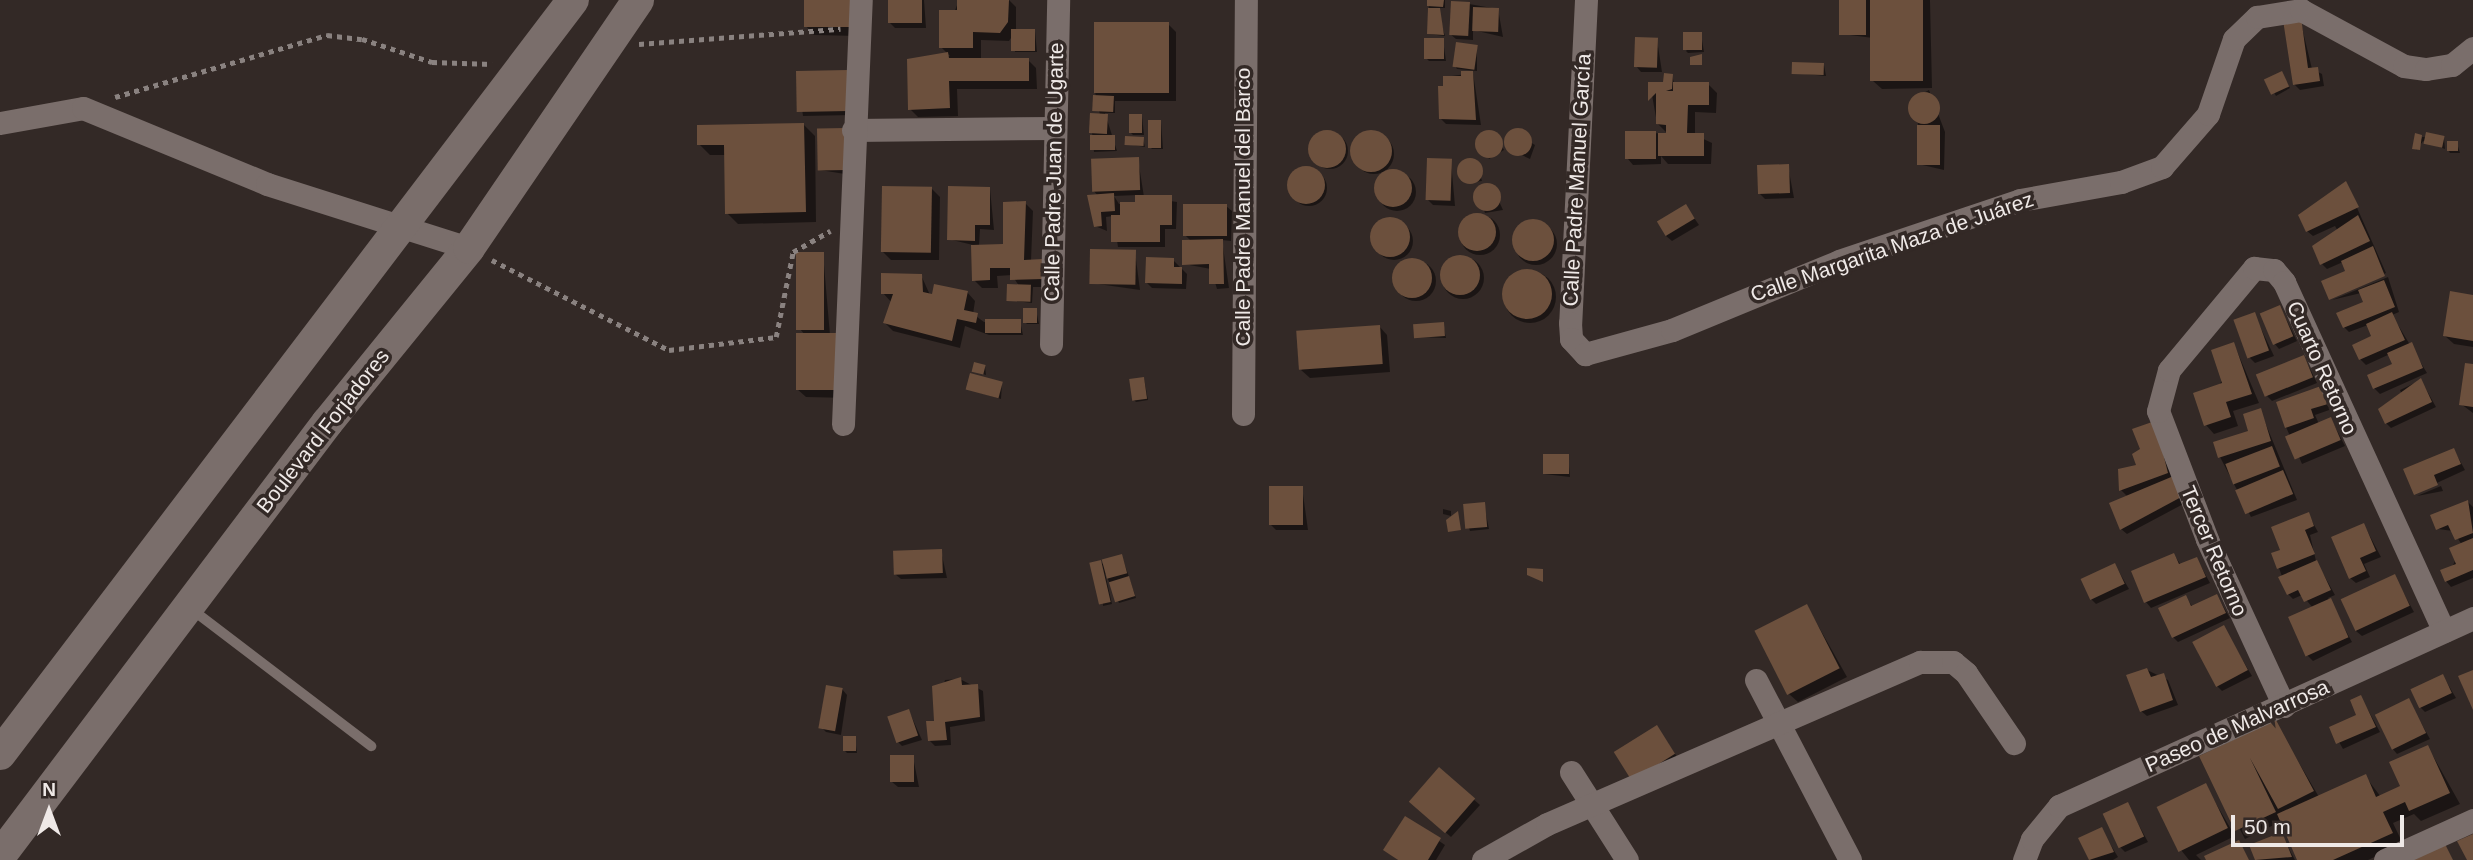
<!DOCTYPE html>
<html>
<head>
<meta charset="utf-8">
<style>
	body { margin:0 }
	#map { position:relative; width:2473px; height:860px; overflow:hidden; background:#332926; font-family:Helvetica,sans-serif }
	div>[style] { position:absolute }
	.shadow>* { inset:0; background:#0007 }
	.round { border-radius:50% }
	.building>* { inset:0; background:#6c503d; transform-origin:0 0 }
	.path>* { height:4.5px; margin-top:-2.25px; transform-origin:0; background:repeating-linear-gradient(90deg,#8a8280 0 5px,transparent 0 10px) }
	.lane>* { height:10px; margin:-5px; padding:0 5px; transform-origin:5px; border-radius:5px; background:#7a6e6b }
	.street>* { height:23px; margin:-11.5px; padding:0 11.5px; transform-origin:11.5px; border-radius:11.5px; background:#7a6e6b }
	.secondary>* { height:32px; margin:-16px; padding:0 16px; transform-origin:16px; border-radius:16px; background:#7a6e6b }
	span { translate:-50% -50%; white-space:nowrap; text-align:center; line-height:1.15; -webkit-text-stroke:7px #332926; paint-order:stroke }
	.street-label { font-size:21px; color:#efe9e7 }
	.north { position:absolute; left:14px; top:776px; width:70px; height:70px; -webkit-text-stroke:5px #332926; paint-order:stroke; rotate:0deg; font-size:19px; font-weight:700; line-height:28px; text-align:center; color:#efe9e7 }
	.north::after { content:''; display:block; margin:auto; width:24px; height:32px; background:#efe9e7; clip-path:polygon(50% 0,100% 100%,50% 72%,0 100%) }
	.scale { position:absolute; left:2231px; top:815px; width:173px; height:32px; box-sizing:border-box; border:4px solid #efe9e7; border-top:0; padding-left:9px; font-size:21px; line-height:24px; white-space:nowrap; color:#efe9e7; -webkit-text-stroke:5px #332926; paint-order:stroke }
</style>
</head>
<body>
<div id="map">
	<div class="shadow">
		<i style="clip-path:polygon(806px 0,859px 0,858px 36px,814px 35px,806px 26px)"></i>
		<i style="clip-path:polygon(893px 0,924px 0,926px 28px,895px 28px,890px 23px)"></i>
		<i style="clip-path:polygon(959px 0,1009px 0,1016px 7px,1016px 31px,1035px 31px,1037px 52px,1015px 52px,1013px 35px,1009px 41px,981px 40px,981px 58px,1028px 60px,1036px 68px,1037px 89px,957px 89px,958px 116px,918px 117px,910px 109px,909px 60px,950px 56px,941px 47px)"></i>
		<i style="clip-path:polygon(1429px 0,1445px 0,1445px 8px,1437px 8px,1445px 36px,1428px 34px)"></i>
		<i style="clip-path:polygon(1841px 0,1930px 0,1932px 88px,1882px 89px,1873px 81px,1873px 38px,1842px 34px)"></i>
		<i style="clip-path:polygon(1469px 4px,1498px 9px,1503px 37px,1473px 30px,1473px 40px,1456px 39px,1450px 34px)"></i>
		<i style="clip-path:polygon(2300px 19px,2312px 69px,2322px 74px,2324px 86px,2300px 90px,2294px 84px)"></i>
		<i style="clip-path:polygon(1168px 24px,1176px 32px,1176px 101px,1115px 101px,1115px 113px,1105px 113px,1117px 151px,1094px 152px,1092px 132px,1100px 115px,1095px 92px)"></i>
		<i style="clip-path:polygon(1701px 34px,1704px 52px,1688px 53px,1686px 51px)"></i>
		<i style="clip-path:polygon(1443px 40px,1446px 61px,1429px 61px,1427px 59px)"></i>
		<i style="clip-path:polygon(1657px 40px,1662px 72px,1641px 72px,1636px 66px)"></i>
		<i style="clip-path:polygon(1477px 46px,1477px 71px,1457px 69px,1455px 66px)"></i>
		<i style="clip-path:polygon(1824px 65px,1826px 76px,1794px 73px)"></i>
		<i style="clip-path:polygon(797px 72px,853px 115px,803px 116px)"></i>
		<i style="clip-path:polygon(1473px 73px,1481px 125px,1446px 124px,1441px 119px,1445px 77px)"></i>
		<i style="clip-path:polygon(1672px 75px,1674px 83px,1708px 84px,1717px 93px,1716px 113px,1695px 112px,1695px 135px,1712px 143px,1711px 164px,1668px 164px,1661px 156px,1661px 164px,1633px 165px,1628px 159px,1655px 133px,1669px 135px,1657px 123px,1650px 84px,1665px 84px)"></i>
		<i style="clip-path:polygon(2283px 75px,2290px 88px,2276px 96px,2267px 80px)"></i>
		<i style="clip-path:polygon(1929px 90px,1945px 132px,1944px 170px,1918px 164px,1919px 127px,1910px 100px)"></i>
		<i style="clip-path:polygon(1142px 116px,1144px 135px,1133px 135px,1131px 133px)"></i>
		<i style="clip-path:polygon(1161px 122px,1163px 149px,1152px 149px,1150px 147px)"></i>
		<i style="clip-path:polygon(804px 125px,815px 136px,816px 222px,738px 224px,727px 213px,726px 155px,710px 155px,699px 144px)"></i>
		<i style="clip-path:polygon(819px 130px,851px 175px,820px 170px)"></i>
		<i style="clip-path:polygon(1513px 132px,1535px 145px,1530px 159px,1507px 148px)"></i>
		<i class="round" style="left:1312px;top:133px;width:36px;height:36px"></i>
		<i class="round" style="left:1354px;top:134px;width:40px;height:40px"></i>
		<i style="clip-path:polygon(1495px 134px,1504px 150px,1489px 159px,1479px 140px)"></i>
		<i style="clip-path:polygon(2422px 137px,2444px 138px,2445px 149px,2423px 141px,2416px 151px)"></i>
		<i style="clip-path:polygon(1143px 139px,1145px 147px,1127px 144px)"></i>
		<i style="clip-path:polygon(2457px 143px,2460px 153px,2450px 153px,2448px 150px)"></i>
		<i style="clip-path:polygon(evenodd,1138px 159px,1144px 197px,1177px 202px,1176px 229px,1165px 229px,1165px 247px,1118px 247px,1113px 216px,1106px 217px,1107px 231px,1095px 226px,1098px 196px,1093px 190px,1138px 159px,1137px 195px,1137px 204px,1119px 204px,1114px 196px,1137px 195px)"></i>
		<i style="clip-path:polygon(1451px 161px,1455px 206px,1433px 205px,1428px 200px)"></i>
		<i style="clip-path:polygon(1476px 161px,1482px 181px,1465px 183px,1462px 163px)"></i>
		<i style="clip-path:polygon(1788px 166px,1794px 198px,1765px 199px,1760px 194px)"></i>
		<i class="round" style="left:1291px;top:170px;width:36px;height:36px"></i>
		<i class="round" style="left:1378px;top:173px;width:38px;height:38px"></i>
		<i style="clip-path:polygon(2346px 183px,2386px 273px,2330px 297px,2348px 272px,2343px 262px,2327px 269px,2322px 264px,2340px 235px,2335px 226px,2313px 236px,2307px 231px)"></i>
		<i style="clip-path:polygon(1492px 186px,1503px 210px,1485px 213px,1477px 189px)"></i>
		<i style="clip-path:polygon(931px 188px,940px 197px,939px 260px,891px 260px,883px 252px)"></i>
		<i style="clip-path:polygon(990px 189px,994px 230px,980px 229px,979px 246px,1005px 246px,1025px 203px,1033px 211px,1031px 261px,1050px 287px,1033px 287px,1032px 303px,1009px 300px,1019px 286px,1012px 275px,997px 276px,998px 288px,982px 288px,974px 280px,973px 245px,948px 239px)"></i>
		<i style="clip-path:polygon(1226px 206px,1232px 211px,1231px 241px,1222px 240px,1229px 288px,1217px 289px,1211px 269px,1184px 264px,1192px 242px,1185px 235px)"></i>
		<i style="clip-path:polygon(1686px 206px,1699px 225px,1672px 241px,1666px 236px)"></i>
		<i class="round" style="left:1460px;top:215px;width:40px;height:40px"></i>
		<i class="round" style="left:1375px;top:222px;width:38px;height:38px"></i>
		<i class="round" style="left:1515px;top:223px;width:42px;height:42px"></i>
		<i style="clip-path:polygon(1135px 252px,1140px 290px,1091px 283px)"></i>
		<i style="clip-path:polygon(823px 253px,830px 335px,849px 398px,806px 397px,797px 389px,805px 335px,800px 329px)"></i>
		<i class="round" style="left:1442px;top:257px;width:42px;height:42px"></i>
		<i style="clip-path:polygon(1173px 260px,1187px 274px,1186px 289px,1152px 288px,1147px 283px)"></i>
		<i class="round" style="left:1396px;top:261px;width:40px;height:40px"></i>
		<i class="round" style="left:1504px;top:271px;width:52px;height:52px"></i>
		<i style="clip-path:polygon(921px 275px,930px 295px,967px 292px,975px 301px,973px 314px,984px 322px,1020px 321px,1023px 335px,989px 335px,965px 326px,960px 348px,893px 331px,885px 323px,892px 303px,883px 293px)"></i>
		<i style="clip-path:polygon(2388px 277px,2399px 312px,2392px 315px,2427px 373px,2380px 394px,2374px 388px,2394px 365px,2390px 354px,2366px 365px,2360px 359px,2374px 337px,2368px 325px,2349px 332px,2344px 327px,2366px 303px,2361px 293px,2332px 300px)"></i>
		<i style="clip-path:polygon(2473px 297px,2473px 347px,2454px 344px,2445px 336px)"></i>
		<i style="clip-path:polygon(2280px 307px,2297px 341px,2279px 349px,2274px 343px)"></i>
		<i style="clip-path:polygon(1036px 310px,1039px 324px,1027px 324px,1025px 322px)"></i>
		<i style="clip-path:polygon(2254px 314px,2274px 356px,2255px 363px,2250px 358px)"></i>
		<i style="clip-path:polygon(1443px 324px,1446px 338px,1416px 337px)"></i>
		<i style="clip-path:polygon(1379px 326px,1387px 335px,1390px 372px,1310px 378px,1301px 370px)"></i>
		<i style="clip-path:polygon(2234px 344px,2259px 403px,2233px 411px,2238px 426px,2214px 434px,2206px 425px)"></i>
		<i style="clip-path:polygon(2304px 357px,2317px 383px,2272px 401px,2267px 396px)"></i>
		<i style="clip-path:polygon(985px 366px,986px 375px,974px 371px)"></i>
		<i style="clip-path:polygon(2473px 366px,2473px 413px,2461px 404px)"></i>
		<i style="clip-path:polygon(1144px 378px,1148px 400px,1136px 402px,1134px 400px)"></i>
		<i style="clip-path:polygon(2421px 380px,2436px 407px,2391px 428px,2386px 423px,2404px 399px,2400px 390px)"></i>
		<i style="clip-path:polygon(1002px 383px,1001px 399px,967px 389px)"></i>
		<i style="clip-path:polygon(2321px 388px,2332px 409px,2315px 415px,2319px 424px,2331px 419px,2345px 446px,2302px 464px,2286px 427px)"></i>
		<i style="clip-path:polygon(2260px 410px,2297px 500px,2251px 517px,2220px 457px,2251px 432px)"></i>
		<i style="clip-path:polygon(2155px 423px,2189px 501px,2127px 534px,2121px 529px,2128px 497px,2121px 490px,2139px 466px)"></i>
		<i style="clip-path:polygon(2454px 450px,2465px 470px,2415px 493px)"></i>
		<i style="clip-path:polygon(1568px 456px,1570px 477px,1544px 474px)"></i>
		<i style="clip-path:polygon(2441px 486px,2443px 491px,2417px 496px)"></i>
		<i style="clip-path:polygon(1302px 487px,1308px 530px,1276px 530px,1271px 525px)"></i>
		<i style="clip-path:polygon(2468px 502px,2473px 507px,2473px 578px,2451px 587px,2446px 581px,2462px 545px,2453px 531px,2438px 529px)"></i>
		<i style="clip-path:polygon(1484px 504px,1489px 529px,1470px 531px,1469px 528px)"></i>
		<i style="clip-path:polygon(1443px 509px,1451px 511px,1451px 516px,1443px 514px)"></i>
		<i style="clip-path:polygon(2308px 514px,2318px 532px,2310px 535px,2316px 561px,2335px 595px,2328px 598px,2352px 642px,2313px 661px,2307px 655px,2313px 608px,2302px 595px,2293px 599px,2288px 594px,2279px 568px)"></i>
		<i style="clip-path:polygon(2364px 525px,2381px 557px,2364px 564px,2370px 577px,2356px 583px,2350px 578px)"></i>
		<i style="clip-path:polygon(941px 551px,947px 578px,901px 579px,895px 574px)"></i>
		<i style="clip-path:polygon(2174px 555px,2181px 565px,2197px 559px,2210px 583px,2151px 608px,2146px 602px)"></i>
		<i style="clip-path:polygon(1122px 556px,1136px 598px,1119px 603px,1105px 573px,1112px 604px,1103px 606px,1101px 562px,1107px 568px)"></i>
		<i style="clip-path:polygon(2115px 565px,2129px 589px,2096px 604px,2091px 599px)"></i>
		<i style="clip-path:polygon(2394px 576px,2414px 612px,2362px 636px,2356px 631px)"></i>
		<i style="clip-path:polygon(2217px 596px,2230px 618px,2178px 642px,2173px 637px,2185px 597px,2193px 607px)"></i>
		<i style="clip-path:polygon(1807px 606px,1847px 677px,1798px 702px,1789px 694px)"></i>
		<i style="clip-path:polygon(2223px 627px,2252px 676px,2222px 691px,2217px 686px)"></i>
		<i style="clip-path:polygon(2147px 670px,2168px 680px,2178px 705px,2147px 716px,2141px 711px)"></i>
		<i style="clip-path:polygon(2443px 676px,2456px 698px,2425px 712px,2420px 707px)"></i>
		<i style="clip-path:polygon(960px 679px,983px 691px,985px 721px,950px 727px,951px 745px,935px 746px,929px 740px,945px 680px)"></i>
		<i style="clip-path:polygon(842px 689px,847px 695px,841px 735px,826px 732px,821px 727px)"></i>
		<i style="clip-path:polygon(2361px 697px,2380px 732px,2343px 749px,2331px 728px,2359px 716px)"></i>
		<i style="clip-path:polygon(2408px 700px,2430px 739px,2397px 754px,2392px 748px)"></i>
		<i style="clip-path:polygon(909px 711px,922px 740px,902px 746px,897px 741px)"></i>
		<i style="clip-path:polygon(2275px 722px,2319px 797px,2365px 776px,2381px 797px,2402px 787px,2428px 747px,2460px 804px,2421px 821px,2414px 814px,2393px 823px,2403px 844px,2368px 860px,2299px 860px,2282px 821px,2245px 839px,2201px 757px)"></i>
		<i style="clip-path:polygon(1657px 727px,1679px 760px,1636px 784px)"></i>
		<i style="clip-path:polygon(855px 738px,857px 753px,847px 753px,845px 751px)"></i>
		<i style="clip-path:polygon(913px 757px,919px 787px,898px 787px,892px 782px)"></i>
		<i style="clip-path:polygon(1439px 769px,1480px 805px,1451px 837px,1416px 807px)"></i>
		<i style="clip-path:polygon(2205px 785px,2235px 836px,2196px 855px,2201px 860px,2189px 860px,2181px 850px)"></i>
		<i style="clip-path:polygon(2128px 805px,2148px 842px,2125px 852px,2120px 847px)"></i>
		<i style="clip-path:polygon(1405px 818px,1445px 845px,1436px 860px,1398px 860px,1385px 850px)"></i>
		<i style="clip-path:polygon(2101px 829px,2118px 857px,2113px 860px,2091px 860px,2080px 839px)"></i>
		<i style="clip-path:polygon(2281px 834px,2295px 860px,2257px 860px,2251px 846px)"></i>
	</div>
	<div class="building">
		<i style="left:804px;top:0;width:47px;height:27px"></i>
		<i style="left:888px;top:0;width:34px;height:23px"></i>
		<i style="clip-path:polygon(957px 0,1009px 0,1008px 22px,1000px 33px,973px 32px,973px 48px,939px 48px,939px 10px,957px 10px)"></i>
		<i style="clip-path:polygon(1427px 0,1444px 0,1443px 7px,1427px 6px)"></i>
		<i style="left:1839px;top:0;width:27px;height:35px"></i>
		<i style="left:1870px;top:0;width:53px;height:81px"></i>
		<i style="left:1451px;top:1px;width:19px;height:34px;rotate:3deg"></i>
		<i style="left:1473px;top:7px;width:26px;height:24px;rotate:2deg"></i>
		<i style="clip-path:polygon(1428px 8px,1440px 8px,1444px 35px,1427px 34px)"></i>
		<i style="clip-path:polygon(2301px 17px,2308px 68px,2318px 67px,2320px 81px,2293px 85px,2283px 20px)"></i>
		<i style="left:1094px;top:22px;width:75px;height:71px"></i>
		<i style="left:1011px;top:29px;width:24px;height:22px"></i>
		<i style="left:1702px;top:32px;width:18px;height:19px;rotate:90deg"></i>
		<i style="left:1635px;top:37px;width:23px;height:30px;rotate:2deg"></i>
		<i style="left:1424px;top:38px;width:20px;height:21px"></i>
		<i style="left:1456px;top:42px;width:22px;height:25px;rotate:8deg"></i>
		<i style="clip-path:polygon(948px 52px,949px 58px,1029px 58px,1029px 81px,949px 81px,950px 108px,908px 110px,907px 59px)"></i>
		<i style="clip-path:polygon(1702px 54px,1702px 65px,1690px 65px,1690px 57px)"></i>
		<i style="left:1792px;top:62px;width:32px;height:12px;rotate:2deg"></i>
		<i style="left:848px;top:70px;width:41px;height:52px;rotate:89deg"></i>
		<i style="clip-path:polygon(1461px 71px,1473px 71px,1476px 120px,1439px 119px,1438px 86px,1443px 86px,1443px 76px,1461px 76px)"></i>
		<i style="left:2282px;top:71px;width:17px;height:20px;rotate:65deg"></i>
		<i style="clip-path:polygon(1664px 73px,1673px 74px,1672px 89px,1666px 91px,1673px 91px,1673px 82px,1709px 82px,1709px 105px,1688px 105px,1687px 133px,1704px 133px,1704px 156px,1658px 156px,1658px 133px,1666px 133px,1666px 125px,1656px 124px,1656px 93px,1648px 101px,1648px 82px,1663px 82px)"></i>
		<i class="round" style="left:1908px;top:92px;width:32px;height:32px"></i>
		<i style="left:1093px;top:95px;width:21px;height:16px;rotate:3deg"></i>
		<i style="left:1090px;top:113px;width:18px;height:20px;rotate:3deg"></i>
		<i style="left:1129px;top:114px;width:13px;height:19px"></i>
		<i style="left:1148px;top:120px;width:13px;height:28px"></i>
		<i style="clip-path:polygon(804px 123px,806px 212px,725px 214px,724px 145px,697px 145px,697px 125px)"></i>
		<i style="left:1917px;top:125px;width:23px;height:40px"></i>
		<i class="round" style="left:1504px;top:128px;width:28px;height:28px"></i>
		<i style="left:846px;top:128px;width:42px;height:29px;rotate:89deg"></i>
		<i class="round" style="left:1475px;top:130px;width:28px;height:28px"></i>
		<i class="round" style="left:1350px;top:130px;width:42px;height:42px"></i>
		<i class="round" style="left:1308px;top:130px;width:38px;height:38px"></i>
		<i style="left:1656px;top:131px;width:28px;height:31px;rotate:90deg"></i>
		<i style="left:2426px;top:132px;width:19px;height:12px;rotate:12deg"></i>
		<i style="clip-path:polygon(2415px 133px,2422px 135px,2420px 150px,2412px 149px)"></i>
		<i style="left:1090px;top:135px;width:25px;height:15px"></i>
		<i style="left:1125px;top:136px;width:19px;height:9px;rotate:3deg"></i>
		<i style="left:2447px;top:141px;width:11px;height:10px"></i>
		<i style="left:1139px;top:157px;width:33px;height:48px;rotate:88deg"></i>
		<i class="round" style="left:1457px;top:158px;width:26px;height:26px"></i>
		<i style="left:1427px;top:158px;width:25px;height:42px;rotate:2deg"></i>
		<i style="left:1789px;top:164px;width:29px;height:32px;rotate:88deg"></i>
		<i class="round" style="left:1287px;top:166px;width:38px;height:38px"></i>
		<i class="round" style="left:1374px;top:169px;width:38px;height:38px"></i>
		<i style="clip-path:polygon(2346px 181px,2359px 207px,2306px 232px,2298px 215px)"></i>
		<i class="round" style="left:1473px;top:183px;width:28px;height:28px"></i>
		<i style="left:882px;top:186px;width:50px;height:66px;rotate:1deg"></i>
		<i style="clip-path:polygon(948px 186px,990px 187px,990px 225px,975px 225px,975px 241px,947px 240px)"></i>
		<i style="clip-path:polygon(1114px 193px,1115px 211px,1101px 212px,1102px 226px,1094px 227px,1087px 195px)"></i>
		<i style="clip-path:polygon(1135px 195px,1172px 195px,1172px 225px,1160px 225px,1160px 242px,1111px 242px,1111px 215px,1120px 215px,1120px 202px,1135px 202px)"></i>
		<i style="clip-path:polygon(1026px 201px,1024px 260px,1043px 259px,1043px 279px,1010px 280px,1010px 268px,990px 268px,990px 280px,972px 281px,971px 245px,1003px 244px,1003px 202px)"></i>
		<i style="left:1183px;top:204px;width:44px;height:32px"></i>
		<i style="left:1686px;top:204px;width:17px;height:34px;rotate:59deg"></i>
		<i class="round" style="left:1458px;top:213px;width:38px;height:38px"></i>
		<i style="clip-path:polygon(2358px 215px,2370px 241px,2320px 265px,2312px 246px)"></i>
		<i class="round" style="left:1370px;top:217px;width:40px;height:40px"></i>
		<i class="round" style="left:1512px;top:219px;width:42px;height:42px"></i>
		<i style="clip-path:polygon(1223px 239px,1224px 284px,1209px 284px,1209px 264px,1182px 265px,1182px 240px)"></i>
		<i style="clip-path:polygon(2373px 246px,2385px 276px,2329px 300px,2321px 281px,2345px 271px,2341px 261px)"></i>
		<i style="left:1090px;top:249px;width:46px;height:35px;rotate:1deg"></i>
		<i style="left:796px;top:252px;width:28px;height:78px"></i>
		<i class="round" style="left:1440px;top:255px;width:40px;height:40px"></i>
		<i style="clip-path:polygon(1146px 257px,1174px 258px,1174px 267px,1182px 267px,1182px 284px,1145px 283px)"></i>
		<i class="round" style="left:1392px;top:258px;width:40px;height:40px"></i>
		<i class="round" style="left:1502px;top:269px;width:50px;height:50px"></i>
		<i style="clip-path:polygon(881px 273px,922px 274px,923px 292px,932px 294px,934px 284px,968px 291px,964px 310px,978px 313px,976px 323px,957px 319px,952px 341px,883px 323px,893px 294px,881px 294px)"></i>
		<i style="clip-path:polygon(2384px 280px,2395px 307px,2343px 328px,2336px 313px,2363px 302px,2358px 290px)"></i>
		<i style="left:1007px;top:284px;width:24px;height:17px;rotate:2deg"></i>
		<i style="clip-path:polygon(2450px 291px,2473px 295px,2473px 341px,2443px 336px)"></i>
		<i style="left:2280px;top:305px;width:34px;height:22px;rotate:67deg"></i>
		<i style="left:1023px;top:308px;width:14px;height:15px"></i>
		<i style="left:2255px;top:312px;width:41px;height:23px;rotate:70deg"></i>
		<i style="clip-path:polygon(2392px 312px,2405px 340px,2359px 360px,2352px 345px,2371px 336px,2366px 324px)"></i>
		<i style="left:1021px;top:319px;width:14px;height:36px;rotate:90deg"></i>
		<i style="left:1444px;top:322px;width:14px;height:31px;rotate:86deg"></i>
		<i style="left:1380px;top:325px;width:39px;height:84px;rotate:86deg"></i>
		<i style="left:796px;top:333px;width:46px;height:57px"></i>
		<i style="clip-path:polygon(2234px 342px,2252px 394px,2226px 402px,2231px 417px,2204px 426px,2193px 393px,2222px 383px,2211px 350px)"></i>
		<i style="clip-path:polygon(2412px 342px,2423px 368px,2373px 389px,2367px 375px,2392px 364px,2387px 353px)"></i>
		<i style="left:2304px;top:355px;width:24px;height:52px;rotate:68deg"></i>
		<i style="left:974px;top:362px;width:12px;height:10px;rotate:14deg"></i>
		<i style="clip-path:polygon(2465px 363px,2473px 364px,2473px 407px,2459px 405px)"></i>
		<i style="left:970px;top:373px;width:34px;height:17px;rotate:15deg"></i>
		<i style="left:1144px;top:377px;width:22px;height:15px;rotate:82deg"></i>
		<i style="clip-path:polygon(2421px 378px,2432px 402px,2385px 424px,2378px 409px)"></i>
		<i style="clip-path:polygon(2321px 386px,2328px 404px,2311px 409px,2314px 418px,2285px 428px,2276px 402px)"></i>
		<i style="clip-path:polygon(2261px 408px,2271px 441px,2218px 458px,2213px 442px,2248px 431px,2243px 414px)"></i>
		<i style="left:2331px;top:417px;width:25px;height:50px;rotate:67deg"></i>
		<i style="clip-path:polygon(2155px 421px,2168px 473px,2119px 491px,2118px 469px,2136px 465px,2132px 454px,2140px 449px,2132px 429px)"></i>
		<i style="left:2272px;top:446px;width:22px;height:50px;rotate:69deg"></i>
		<i style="clip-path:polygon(2454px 448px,2461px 464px,2434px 475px,2438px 485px,2414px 495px,2403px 469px)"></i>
		<i style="left:1543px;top:454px;width:26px;height:20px"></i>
		<i style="left:2283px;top:470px;width:26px;height:52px;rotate:67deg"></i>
		<i style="clip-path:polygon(2176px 475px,2185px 495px,2120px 530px,2109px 503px)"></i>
		<i style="left:1269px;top:486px;width:34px;height:39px"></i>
		<i style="clip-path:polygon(2468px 500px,2473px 533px,2455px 540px,2448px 525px,2436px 530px,2430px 515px)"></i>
		<i style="left:1485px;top:502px;width:25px;height:22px;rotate:85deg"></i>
		<i style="clip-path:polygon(1458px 511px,1461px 530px,1448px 532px,1446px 520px)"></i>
		<i style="clip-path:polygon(2309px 512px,2314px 526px,2305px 530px,2315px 554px,2277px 569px,2271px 553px,2280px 550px,2271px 527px)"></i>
		<i style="clip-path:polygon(2364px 523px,2376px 551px,2360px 558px,2366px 571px,2349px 579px,2331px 537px)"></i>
		<i style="clip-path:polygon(2473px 538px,2473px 570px,2445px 582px,2440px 570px,2456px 564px,2449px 548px)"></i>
		<i style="left:942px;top:549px;width:24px;height:49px;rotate:88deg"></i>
		<i style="clip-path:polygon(2174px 553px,2179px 564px,2197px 557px,2206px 577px,2144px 603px,2131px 571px)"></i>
		<i style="left:1122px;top:554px;width:20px;height:21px;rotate:75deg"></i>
		<i style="left:1101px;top:560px;width:43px;height:12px;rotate:77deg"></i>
		<i style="clip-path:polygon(2317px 560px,2331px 590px,2304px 602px,2298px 590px,2287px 595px,2278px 577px)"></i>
		<i style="left:2115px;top:563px;width:23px;height:38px;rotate:65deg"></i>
		<i style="clip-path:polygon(1527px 568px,1543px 569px,1543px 582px,1527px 575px)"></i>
		<i style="left:2395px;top:574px;width:35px;height:60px;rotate:65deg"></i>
		<i style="left:1129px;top:576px;width:21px;height:21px;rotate:73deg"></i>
		<i style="clip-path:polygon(2217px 594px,2226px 613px,2172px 638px,2158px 608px,2186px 595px,2191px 606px)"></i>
		<i style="left:2331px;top:598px;width:43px;height:47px;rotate:66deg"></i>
		<i style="left:1807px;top:604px;width:72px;height:59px;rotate:63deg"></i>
		<i style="left:2224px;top:625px;width:51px;height:36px;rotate:62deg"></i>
		<i style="clip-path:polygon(2147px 668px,2151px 677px,2164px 673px,2173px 700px,2140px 712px,2126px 675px)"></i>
		<i style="clip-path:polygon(2473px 670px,2473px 710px,2458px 676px)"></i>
		<i style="left:2443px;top:674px;width:21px;height:36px;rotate:65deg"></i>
		<i style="clip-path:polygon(961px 677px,962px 685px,978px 684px,980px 717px,945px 722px,947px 740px,928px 741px,926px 721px,934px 721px,932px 686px)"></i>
		<i style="left:826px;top:685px;width:17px;height:44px;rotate:10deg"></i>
		<i style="clip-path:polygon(2361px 695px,2376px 727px,2336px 744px,2329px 727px,2356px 715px,2350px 700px)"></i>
		<i style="left:2409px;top:698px;width:39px;height:38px;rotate:64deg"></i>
		<i style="left:909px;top:709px;width:28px;height:23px;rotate:71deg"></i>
		<i style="clip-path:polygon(2276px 720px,2314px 791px,2278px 809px,2250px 758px,2276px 812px,2235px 831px,2199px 756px)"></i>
		<i style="left:1657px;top:725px;width:34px;height:51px;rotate:58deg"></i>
		<i style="left:843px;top:736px;width:13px;height:15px"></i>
		<i style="clip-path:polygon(2428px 745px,2450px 793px,2409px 811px,2405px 802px,2383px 812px,2393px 833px,2333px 860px,2297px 860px,2277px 814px,2366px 774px,2376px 797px,2400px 786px,2389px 762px)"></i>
		<i style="left:890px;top:755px;width:24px;height:27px"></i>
		<i style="left:1439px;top:767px;width:48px;height:46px;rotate:41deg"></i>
		<i style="left:2206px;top:783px;width:50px;height:55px;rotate:64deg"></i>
		<i style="left:2128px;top:802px;width:38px;height:28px;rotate:65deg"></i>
		<i style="clip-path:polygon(1405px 816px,1441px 838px,1428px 860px,1398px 860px,1383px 850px)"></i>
		<i style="clip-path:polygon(2102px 827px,2114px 852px,2089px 860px,2078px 838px)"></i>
		<i style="clip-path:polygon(2282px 832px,2292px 857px,2255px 860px,2249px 845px)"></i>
		<i style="clip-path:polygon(2473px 834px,2473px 860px,2467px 860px,2457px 841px)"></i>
		<i style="clip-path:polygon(2239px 840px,2249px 860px,2206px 860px,2204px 856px)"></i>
		<i style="clip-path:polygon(2445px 844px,2453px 860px,2413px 860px)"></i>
	</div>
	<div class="path">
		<i style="left:639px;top:44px;width:202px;rotate:-4.3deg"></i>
		<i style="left:115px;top:97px;width:221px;rotate:-16.3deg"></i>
		<i style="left:327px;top:35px;width:35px;rotate:7deg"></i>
		<i style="left:362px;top:39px;width:74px;rotate:18.2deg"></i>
		<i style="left:432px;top:62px;width:60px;rotate:1.9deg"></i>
		<i style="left:492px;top:260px;width:199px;rotate:27deg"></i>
		<i style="left:669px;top:350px;width:108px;rotate:-6.9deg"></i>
		<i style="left:776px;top:337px;width:87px;rotate:-78.7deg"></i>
		<i style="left:793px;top:252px;width:43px;rotate:-29.6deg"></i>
	</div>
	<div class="lane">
		<i style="left:190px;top:608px;width:228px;rotate:37.3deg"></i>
	</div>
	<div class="street">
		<i style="left:1586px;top:0;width:323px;rotate:92.8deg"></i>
		<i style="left:1570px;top:323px;width:16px;rotate:86deg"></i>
		<i style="left:1571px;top:339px;width:21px;rotate:47deg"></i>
		<i style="left:1585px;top:354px;width:90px;rotate:-15.4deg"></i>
		<i style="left:1672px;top:330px;width:181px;rotate:-22.4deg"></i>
		<i style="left:1839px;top:261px;width:191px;rotate:-18.6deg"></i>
		<i style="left:2020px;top:200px;width:103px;rotate:-10.1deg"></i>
		<i style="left:2121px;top:182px;width:44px;rotate:-20.1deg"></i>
		<i style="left:2162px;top:167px;width:70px;rotate:-49deg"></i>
		<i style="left:2208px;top:114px;width:79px;rotate:-70.9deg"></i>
		<i style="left:2234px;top:39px;width:32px;rotate:-44deg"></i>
		<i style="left:2257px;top:17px;width:45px;rotate:-9deg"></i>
		<i style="left:2301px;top:10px;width:117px;rotate:28.5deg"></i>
		<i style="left:2404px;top:66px;width:22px;rotate:8deg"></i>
		<i style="left:2426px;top:69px;width:26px;rotate:-9deg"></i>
		<i style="left:2452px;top:65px;width:27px;rotate:-39deg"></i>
		<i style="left:0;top:123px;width:84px;rotate:-10.2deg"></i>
		<i style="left:83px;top:108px;width:199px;rotate:22.4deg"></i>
		<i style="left:267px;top:184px;width:212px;rotate:17.6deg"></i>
		<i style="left:853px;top:130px;width:202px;rotate:-0.6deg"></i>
		<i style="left:1051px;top:344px;width:344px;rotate:-88.8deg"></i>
		<i style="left:1243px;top:414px;width:414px;rotate:-89.6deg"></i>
		<i style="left:843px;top:424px;width:424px;rotate:-87.6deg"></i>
		<i style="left:1756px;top:680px;width:203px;rotate:62.4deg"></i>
		<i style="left:2284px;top:706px;width:184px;rotate:-114.8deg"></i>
		<i style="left:2207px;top:539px;width:137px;rotate:-110.9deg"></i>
		<i style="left:2158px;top:411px;width:42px;rotate:-75deg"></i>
		<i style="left:2169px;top:370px;width:133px;rotate:-50.2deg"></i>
		<i style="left:2254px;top:268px;width:20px;rotate:6deg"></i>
		<i style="left:2274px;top:270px;width:16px;rotate:50deg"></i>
		<i style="left:2284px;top:282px;width:384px;rotate:65.4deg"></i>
		<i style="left:1571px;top:772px;width:104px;rotate:57.5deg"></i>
		<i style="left:1483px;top:860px;width:73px;rotate:-29.4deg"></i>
		<i style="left:1547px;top:824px;width:407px;rotate:-23.5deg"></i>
		<i style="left:1920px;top:662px;width:33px"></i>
		<i style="left:1953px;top:662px;width:17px;rotate:40deg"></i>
		<i style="left:1966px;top:673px;width:85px;rotate:55.6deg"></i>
		<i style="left:2024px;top:860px;width:22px;rotate:-69deg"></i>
		<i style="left:2032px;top:839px;width:43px;rotate:-50.7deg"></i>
		<i style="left:2059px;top:806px;width:455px;rotate:-24.4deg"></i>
		<i style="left:2385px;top:860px;width:97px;rotate:-24.4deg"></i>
	</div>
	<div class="secondary">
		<i style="left:0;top:754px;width:947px;rotate:-52.77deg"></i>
		<i style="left:0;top:856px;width:543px;rotate:-52.94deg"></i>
		<i style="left:327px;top:423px;width:225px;rotate:-50.9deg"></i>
		<i style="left:469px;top:248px;width:300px;rotate:-55.7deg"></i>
	</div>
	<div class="street-label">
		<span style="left:1054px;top:172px;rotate:-89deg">Calle Padre Juan de Ugarte</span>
		<span style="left:1577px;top:180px;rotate:-87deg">Calle Padre Manuel García</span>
		<span style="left:1243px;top:207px;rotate:-90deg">Calle Padre Manuel del Barco</span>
		<span style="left:1892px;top:247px;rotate:-19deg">Calle Margarita Maza de Juárez</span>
		<span style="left:2322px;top:368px;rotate:66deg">Cuarto Retorno</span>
		<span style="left:323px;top:431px;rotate:-52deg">Boulevard Forjadores</span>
		<span style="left:2214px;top:551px;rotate:67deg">Tercer Retorno</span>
		<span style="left:2237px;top:726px;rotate:-24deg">Paseo de Malvarrosa</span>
	</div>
	<div class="north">N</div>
	<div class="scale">50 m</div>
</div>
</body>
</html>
